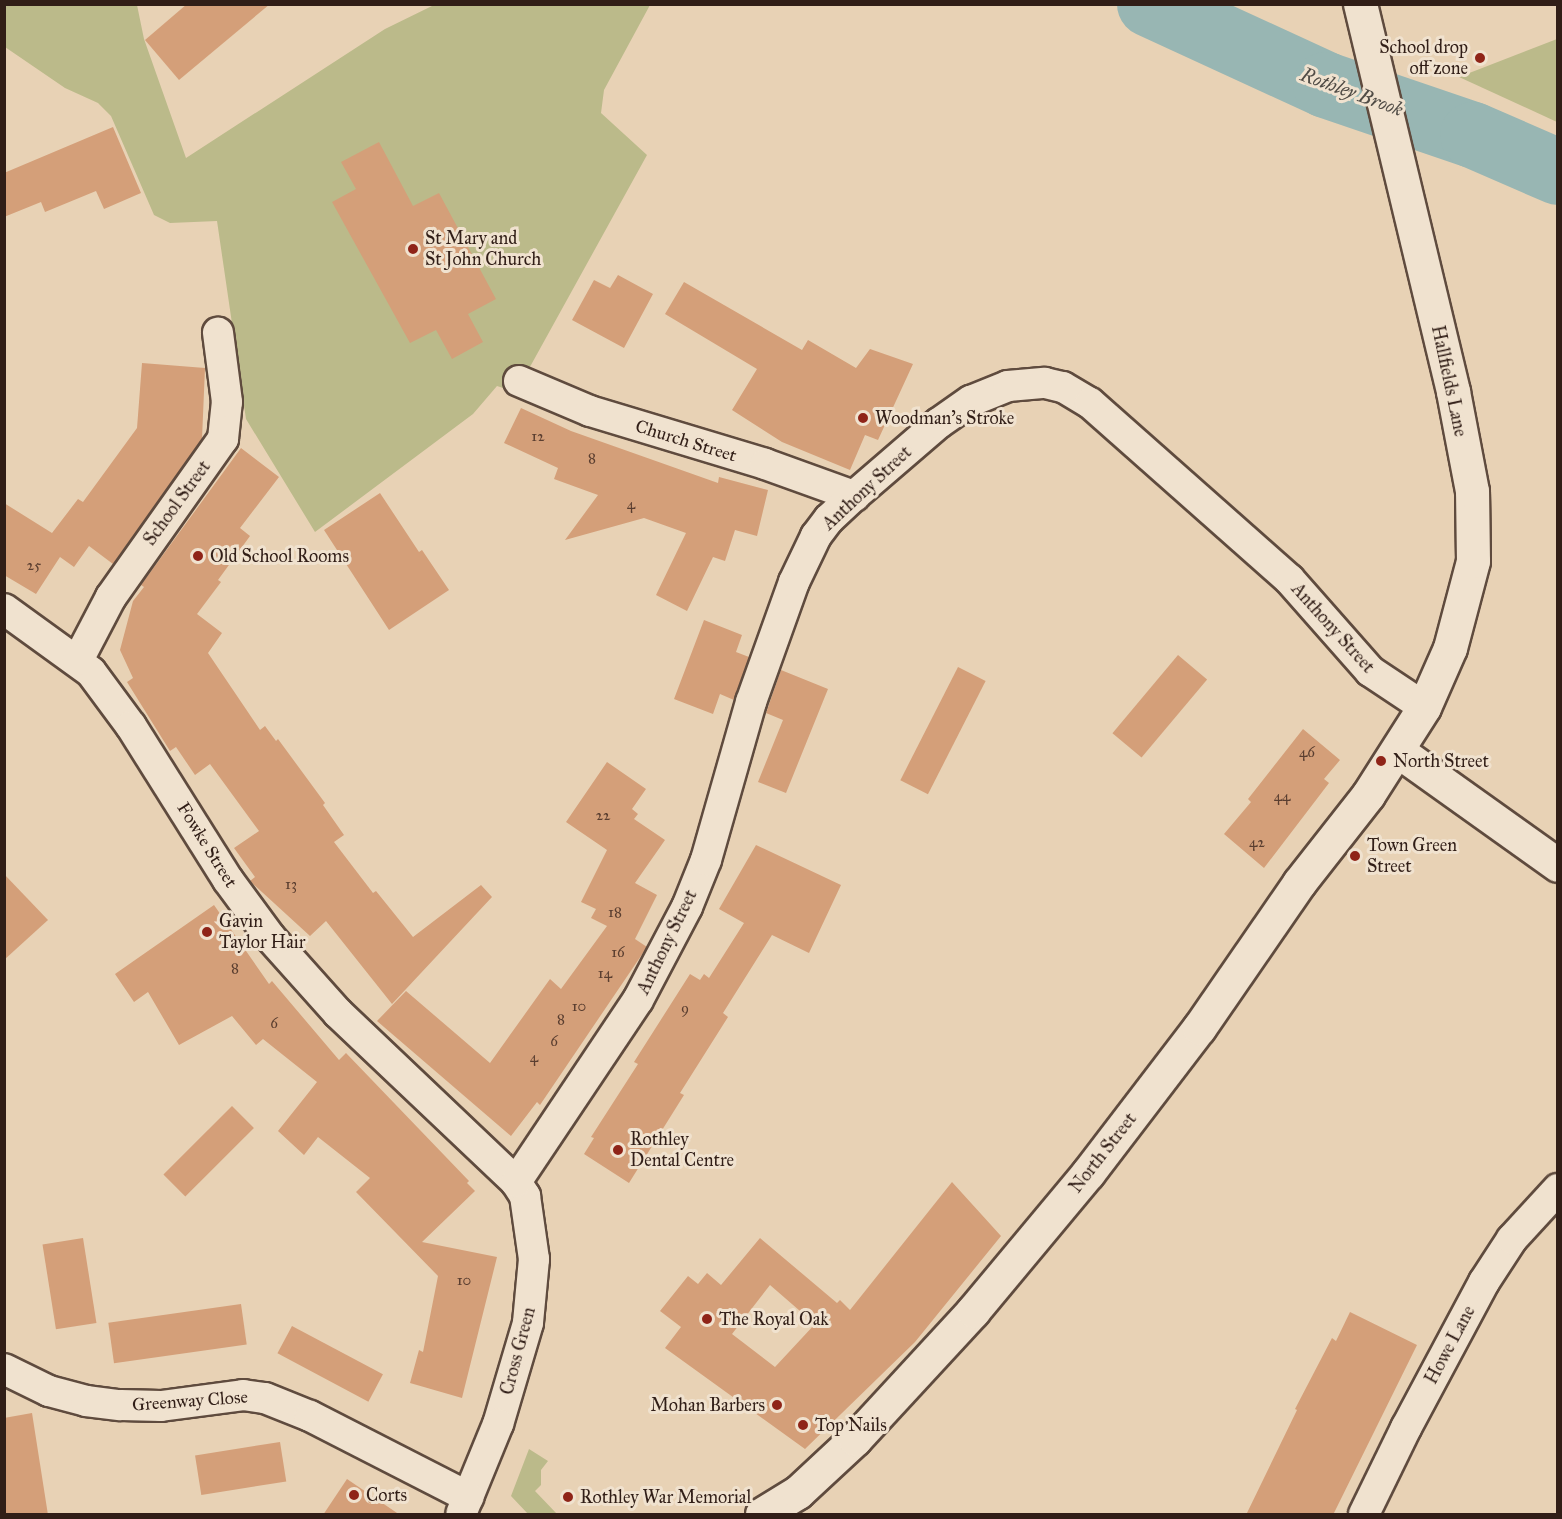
<!DOCTYPE html>
<html>
<head>
<meta charset="utf-8">
<style>
	body { margin:0 }
	#map { position:relative; width:1562px; height:1519px; overflow:hidden; background:#e8d2b5; font-family:"IM FELL Great Primer",serif }
	div>[style] { position:absolute }
	.green>* { inset:0; background:#bbba8a }
	.river>* { height:66px; margin:-33px; padding:0 33px; transform-origin:33px; border-radius:33px; background:#98b6b3 }
	.building>* { inset:0; background:#d49f79; transform-origin:0 0 }
	.roads { filter:drop-shadow(2px 0 #5f4b3e) drop-shadow(-2px 0 #5f4b3e) drop-shadow(0 2px #5f4b3e) drop-shadow(0 -2px #5f4b3e) }
	.minor>* { height:30px; margin:-15px; padding:0 15px; transform-origin:15px; border-radius:15px; background:#f0e2cf }
	.tertiary>* { height:33px; margin:-16.5px; padding:0 16.5px; transform-origin:16.5px; border-radius:16.5px; background:#f0e2cf }
	.dots>* { width:16px; height:16px; translate:-50% -50%; box-sizing:border-box; border:3px solid #f0e2cf; border-radius:50% }
	span { translate:-50% -50%; white-space:nowrap; text-align:center; line-height:1.15; -webkit-text-stroke:6px #f0e2cf; paint-order:stroke }
	.number-label { font-size:15px; color:#5a3e30 }
	.number-label span { -webkit-text-stroke-width:0 }
	.poi-label { font-size:18px; color:#311e17 }
	.right { translate:-100% -50%; text-align:right }
	.left { translate:0 -50%; text-align:left }
	.street-label { font-size:18px; color:#311e17 }
	.water-label { font-size:20px; color:#504c46; font-style:italic }
	.frame { position:absolute; inset:0; border:6px solid #311e17; pointer-events:none }
</style>
</head>
<body>
<div id="map">
	<div class="green">
		<i style="clip-path:polygon(4px 5px,137px 5px,144px 39px,186px 158px,385px 29px,434px 5px,650px 5px,604px 90px,601px 113px,647px 155px,531px 365px,512px 391px,497px 386px,473px 414px,315px 532px,246px 419px,217px 221px,170px 223px,154px 215px,111px 116px,98px 103px,65px 88px,5px 47px)"></i>
		<i style="clip-path:polygon(1557px 39px,1557px 122px,1459px 77px)"></i>
		<i style="clip-path:polygon(529px 1449px,548px 1461px,541px 1470px,541px 1485px,535px 1491px,557px 1514px,528px 1514px,511px 1496px)"></i>
	</div>
	<div class="river">
		<i style="left:1150px;top:4px;width:194px;rotate:24.7deg"></i>
		<i style="left:1326px;top:85px;width:155px;rotate:18.8deg"></i>
		<i style="left:1473px;top:135px;width:93px;rotate:23.5deg"></i>
	</div>
	<div class="building">
		<i style="clip-path:polygon(187px 4px,270px 4px,179px 80px,145px 40px)"></i>
		<i style="clip-path:polygon(113px 127px,141px 193px,104px 209px,96px 191px,45px 212px,41px 202px,4px 217px,4px 173px)"></i>
		<i style="clip-path:polygon(379px 142px,413px 206px,439px 193px,496px 299px,468px 314px,483px 342px,452px 359px,436px 330px,410px 343px,332px 202px,356px 189px,341px 162px)"></i>
		<i style="clip-path:polygon(618px 275px,653px 294px,624px 348px,572px 320px,594px 280px,610px 288px)"></i>
		<i style="clip-path:polygon(684px 282px,802px 350px,808px 340px,856px 368px,870px 349px,913px 364px,878px 440px,865px 435px,850px 470px,782px 442px,732px 410px,757px 369px,665px 314px)"></i>
		<i style="clip-path:polygon(142px 363px,205px 368px,202px 439px,113px 564px,89px 546px,74px 567px,60px 557px,36px 594px,4px 575px,4px 503px,52px 533px,78px 499px,83px 502px,137px 428px)"></i>
		<i style="clip-path:polygon(521px 408px,571px 431px,718px 483px,719px 477px,768px 490px,757px 536px,735px 530px,725px 561px,713px 557px,687px 611px,656px 595px,686px 533px,644px 518px,565px 540px,598px 495px,554px 479px,558px 468px,504px 443px)"></i>
		<i style="clip-path:polygon(241px 448px,279px 477px,240px 528px,250px 536px,218px 580px,221px 582px,197px 614px,222px 633px,208px 653px,260px 730px,265px 726px,276px 741px,278px 739px,325px 803px,323px 805px,344px 835px,334px 842px,373px 893px,376px 891px,413px 937px,481px 885px,492px 897px,392px 1004px,326px 921px,310px 936px,252px 883px,250px 881px,255px 877px,234px 848px,259px 831px,210px 764px,195px 775px,176px 747px,170px 751px,127px 682px,133px 678px,120px 650px,133px 601px,144px 587px,141px 585px)"></i>
		<i style="clip-path:polygon(380px 493px,419px 552px,422px 550px,449px 590px,389px 630px,324px 530px)"></i>
		<i style="clip-path:polygon(704px 620px,742px 635px,736px 652px,749px 657px,734px 700px,720px 694px,713px 714px,674px 699px)"></i>
		<i style="left:1178px;top:655px;width:38px;height:102px;rotate:40deg"></i>
		<i style="left:958px;top:667px;width:31px;height:127px;rotate:27deg"></i>
		<i style="clip-path:polygon(781px 670px,828px 689px,786px 793px,758px 782px,783px 720px,766px 713px)"></i>
		<i style="clip-path:polygon(1303px 729px,1340px 760px,1324px 779px,1329px 783px,1264px 868px,1224px 834px,1251px 802px,1248px 799px)"></i>
		<i style="clip-path:polygon(607px 762px,646px 789px,632px 809px,638px 814px,634px 819px,665px 840px,635px 883px,657px 895px,635px 939px,647px 947px,540px 1105px,537px 1102px,511px 1136px,377px 1021px,406px 991px,490px 1063px,550px 979px,561px 989px,607px 926px,591px 918px,596px 909px,581px 902px,607px 850px,566px 822px)"></i>
		<i style="clip-path:polygon(756px 845px,841px 885px,809px 953px,772px 935px,723px 1013px,728px 1017px,680px 1093px,684px 1095px,629px 1183px,584px 1154px,594px 1138px,591px 1137px,638px 1064px,634px 1062px,690px 974px,700px 980px,704px 974px,709px 978px,744px 923px,719px 909px)"></i>
		<i style="clip-path:polygon(4px 874px,48px 920px,4px 960px)"></i>
		<i style="clip-path:polygon(214px 905px,269px 984px,272px 981px,339px 1060px,346px 1053px,469px 1181px,467px 1183px,475px 1191px,422px 1242px,497px 1257px,462px 1398px,410px 1383px,419px 1350px,423px 1352px,438px 1276px,356px 1192px,370px 1178px,318px 1137px,304px 1155px,278px 1131px,317px 1082px,263px 1039px,256px 1045px,232px 1016px,179px 1045px,148px 992px,134px 1002px,115px 974px)"></i>
		<i style="left:232px;top:1106px;width:31px;height:97px;rotate:45deg"></i>
		<i style="clip-path:polygon(evenodd,952px 1182px,1001px 1236px,915px 1342px,805px 1449px,665px 1348px,681px 1327px,660px 1311px,688px 1276px,698px 1284px,707px 1273px,721px 1285px,760px 1238px,837px 1303px,840px 1300px,850px 1310px,952px 1182px,770px 1285px,815px 1324px,775px 1367px,732px 1334px,770px 1285px)"></i>
		<i style="left:83px;top:1238px;width:86px;height:41px;rotate:81deg"></i>
		<i style="left:241px;top:1304px;width:41px;height:134px;rotate:82deg"></i>
		<i style="clip-path:polygon(1350px 1312px,1417px 1345px,1333px 1515px,1246px 1515px,1297px 1410px,1295px 1409px,1332px 1338px,1336px 1341px)"></i>
		<i style="left:292px;top:1326px;width:103px;height:31px;rotate:28deg"></i>
		<i style="clip-path:polygon(32px 1413px,48px 1515px,4px 1515px,4px 1418px)"></i>
		<i style="left:280px;top:1442px;width:40px;height:86px;rotate:81deg"></i>
		<i style="clip-path:polygon(347px 1479px,400px 1515px,323px 1515px)"></i>
	</div>
	<div class="roads">
		<div class="minor">
			<i style="left:519px;top:381px;width:77px;rotate:22.9deg"></i>
			<i style="left:590px;top:411px;width:183px;rotate:16.8deg"></i>
			<i style="left:765px;top:464px;width:95px;rotate:19.8deg"></i>
			<i style="left:4px;top:609px;width:107px;rotate:35.9deg"></i>
			<i style="left:91px;top:672px;width:67px;rotate:53.5deg"></i>
			<i style="left:131px;top:726px;width:182px;rotate:57.8deg"></i>
			<i style="left:228px;top:880px;width:71px;rotate:53.6deg"></i>
			<i style="left:270px;top:937px;width:102px;rotate:48.2deg"></i>
			<i style="left:338px;top:1013px;width:245px;rotate:43.5deg"></i>
			<i style="left:516px;top:1182px;width:17px;rotate:57deg"></i>
			<i style="left:525px;top:1196px;width:64px;rotate:81.9deg"></i>
			<i style="left:534px;top:1259px;width:64px;rotate:95.4deg"></i>
			<i style="left:528px;top:1323px;width:105px;rotate:106.5deg"></i>
			<i style="left:498px;top:1424px;width:97px;rotate:112.3deg"></i>
			<i style="left:78px;top:660px;width:71px;rotate:-62.4deg"></i>
			<i style="left:111px;top:597px;width:194px;rotate:-54.7deg"></i>
			<i style="left:223px;top:439px;width:37px;rotate:-84deg"></i>
			<i style="left:227px;top:402px;width:70px;rotate:-97.4deg"></i>
			<i style="left:516px;top:1182px;width:219px;rotate:-56.2deg"></i>
			<i style="left:638px;top:1000px;width:105px;rotate:-62.2deg"></i>
			<i style="left:687px;top:907px;width:51px;rotate:-68deg"></i>
			<i style="left:706px;top:860px;width:164px;rotate:-74.1deg"></i>
			<i style="left:751px;top:702px;width:127px;rotate:-70.3deg"></i>
			<i style="left:794px;top:582px;width:51px;rotate:-64.4deg"></i>
			<i style="left:816px;top:536px;width:21px;rotate:-53deg"></i>
			<i style="left:829px;top:519px;width:34px;rotate:-43deg"></i>
			<i style="left:854px;top:496px;width:112px;rotate:-40.7deg"></i>
			<i style="left:939px;top:423px;width:39px;rotate:-35deg"></i>
			<i style="left:971px;top:401px;width:40px;rotate:-22deg"></i>
			<i style="left:1008px;top:386px;width:37px;rotate:-5deg"></i>
			<i style="left:1045px;top:383px;width:18px;rotate:13deg"></i>
			<i style="left:1063px;top:387px;width:31px;rotate:31deg"></i>
			<i style="left:1090px;top:403px;width:266px;rotate:41.5deg"></i>
			<i style="left:1289px;top:579px;width:123px;rotate:48.6deg"></i>
			<i style="left:1370px;top:671px;width:65px;rotate:33.7deg"></i>
			<i style="left:4px;top:1369px;width:50px;rotate:26.1deg"></i>
			<i style="left:49px;top:1391px;width:38px;rotate:15deg"></i>
			<i style="left:86px;top:1401px;width:35px;rotate:7deg"></i>
			<i style="left:121px;top:1405px;width:40px;rotate:1.4deg"></i>
			<i style="left:161px;top:1406px;width:83px;rotate:-7.6deg"></i>
			<i style="left:243px;top:1395px;width:22px;rotate:8deg"></i>
			<i style="left:265px;top:1398px;width:48px;rotate:21.8deg"></i>
			<i style="left:310px;top:1416px;width:178px;rotate:27.1deg"></i>
			<i style="left:1364px;top:1514px;width:96px;rotate:-64deg"></i>
			<i style="left:1406px;top:1428px;width:166px;rotate:-61.9deg"></i>
			<i style="left:1484px;top:1282px;width:51px;rotate:-56.9deg"></i>
			<i style="left:1512px;top:1239px;width:68px;rotate:-47.4deg"></i>
		</div>
		<div class="tertiary">
			<i style="left:1398px;top:751px;width:196px;rotate:35.5deg"></i>
			<i style="left:762px;top:1514px;width:42px;rotate:-31.4deg"></i>
			<i style="left:798px;top:1492px;width:78px;rotate:-42.9deg"></i>
			<i style="left:855px;top:1439px;width:174px;rotate:-47.3deg"></i>
			<i style="left:973px;top:1311px;width:180px;rotate:-50.2deg"></i>
			<i style="left:1088px;top:1173px;width:183px;rotate:-52.6deg"></i>
			<i style="left:1199px;top:1028px;width:176px;rotate:-55.4deg"></i>
			<i style="left:1299px;top:883px;width:112px;rotate:-51.9deg"></i>
			<i style="left:1368px;top:795px;width:104px;rotate:-57.5deg"></i>
			<i style="left:1424px;top:707px;width:64px;rotate:-66.2deg"></i>
			<i style="left:1450px;top:648px;width:90px;rotate:-75.2deg"></i>
			<i style="left:1473px;top:561px;width:70px;rotate:-90.8deg"></i>
			<i style="left:1472px;top:491px;width:102px;rotate:-100.8deg"></i>
			<i style="left:1453px;top:391px;width:398px;rotate:-103.5deg"></i>
		</div>
	</div>
	<div class="dots">
		<i style="left:1480px;top:58px;background:#8f2418"></i>
		<i style="left:413px;top:249px;background:#8f2418"></i>
		<i style="left:863px;top:418px;background:#8f2418"></i>
		<i style="left:198px;top:556px;background:#8f2418"></i>
		<i style="left:1381px;top:761px;background:#8f2418"></i>
		<i style="left:1355px;top:856px;background:#8f2418"></i>
		<i style="left:207px;top:932px;background:#8f2418"></i>
		<i style="left:618px;top:1150px;background:#8f2418"></i>
		<i style="left:707px;top:1319px;background:#8f2418"></i>
		<i style="left:777px;top:1405px;background:#8f2418"></i>
		<i style="left:803px;top:1425px;background:#8f2418"></i>
		<i style="left:354px;top:1495px;background:#8f2418"></i>
		<i style="left:568px;top:1497px;background:#8f2418"></i>
	</div>
	<div class="number-label">
		<span style="left:538px;top:437px">12</span>
		<span style="left:592px;top:459px">8</span>
		<span style="left:631px;top:505px">4</span>
		<span style="left:34px;top:566px">25</span>
		<span style="left:1307px;top:753px">46</span>
		<span style="left:1282px;top:797px">44</span>
		<span style="left:603px;top:816px">22</span>
		<span style="left:1257px;top:843px">42</span>
		<span style="left:291px;top:885px">13</span>
		<span style="left:615px;top:913px">18</span>
		<span style="left:618px;top:953px">16</span>
		<span style="left:235px;top:969px">8</span>
		<span style="left:605px;top:974px">14</span>
		<span style="left:579px;top:1007px">10</span>
		<span style="left:685px;top:1009px">9</span>
		<span style="left:561px;top:1020px">8</span>
		<span style="left:274px;top:1024px">6</span>
		<span style="left:554px;top:1042px">6</span>
		<span style="left:534px;top:1058px">4</span>
		<span style="left:464px;top:1281px">10</span>
	</div>
	<div class="poi-label">
		<span class="right" style="left:1468px;top:58px">School drop<br>off zone</span>
		<span class="left" style="left:425px;top:249px">St Mary and<br>St John Church</span>
		<span class="left" style="left:875px;top:418px">Woodman's Stroke</span>
		<span class="left" style="left:210px;top:556px">Old School Rooms</span>
		<span class="left" style="left:1393px;top:761px">North Street</span>
		<span class="left" style="left:1367px;top:856px">Town Green<br>Street</span>
		<span class="left" style="left:219px;top:932px">Gavin<br>Taylor Hair</span>
		<span class="left" style="left:630px;top:1150px">Rothley<br>Dental Centre</span>
		<span class="left" style="left:719px;top:1319px">The Royal Oak</span>
		<span class="right" style="left:765px;top:1405px">Mohan Barbers</span>
		<span class="left" style="left:815px;top:1425px">Top Nails</span>
		<span class="left" style="left:366px;top:1495px">Corts</span>
		<span class="left" style="left:580px;top:1497px">Rothley War Memorial</span>
	</div>
	<div class="street-label">
		<span style="left:1449px;top:381px;rotate:78deg">Hallfields Lane</span>
		<span style="left:686px;top:441px;rotate:17deg">Church Street</span>
		<span style="left:867px;top:488px;rotate:-43deg">Anthony Street</span>
		<span style="left:177px;top:503px;rotate:-54deg">School Street</span>
		<span style="left:1333px;top:628px;rotate:48deg">Anthony Street</span>
		<span style="left:207px;top:845px;rotate:58deg">Fowke Street</span>
		<span style="left:667px;top:942px;rotate:-64deg">Anthony Street</span>
		<span style="left:1103px;top:1153px;rotate:-52deg">North Street</span>
		<span style="left:1450px;top:1345px;rotate:-62deg">Howe Lane</span>
		<span style="left:518px;top:1351px;rotate:-75deg">Cross Green</span>
		<span style="left:190px;top:1401px;rotate:-4deg">Greenway Close</span>
	</div>
	<div class="water-label">
		<span style="left:1352px;top:92px;rotate:20deg">Rothley Brook</span>
	</div>
	<div class="frame"></div>
</div>
</body>
</html>
